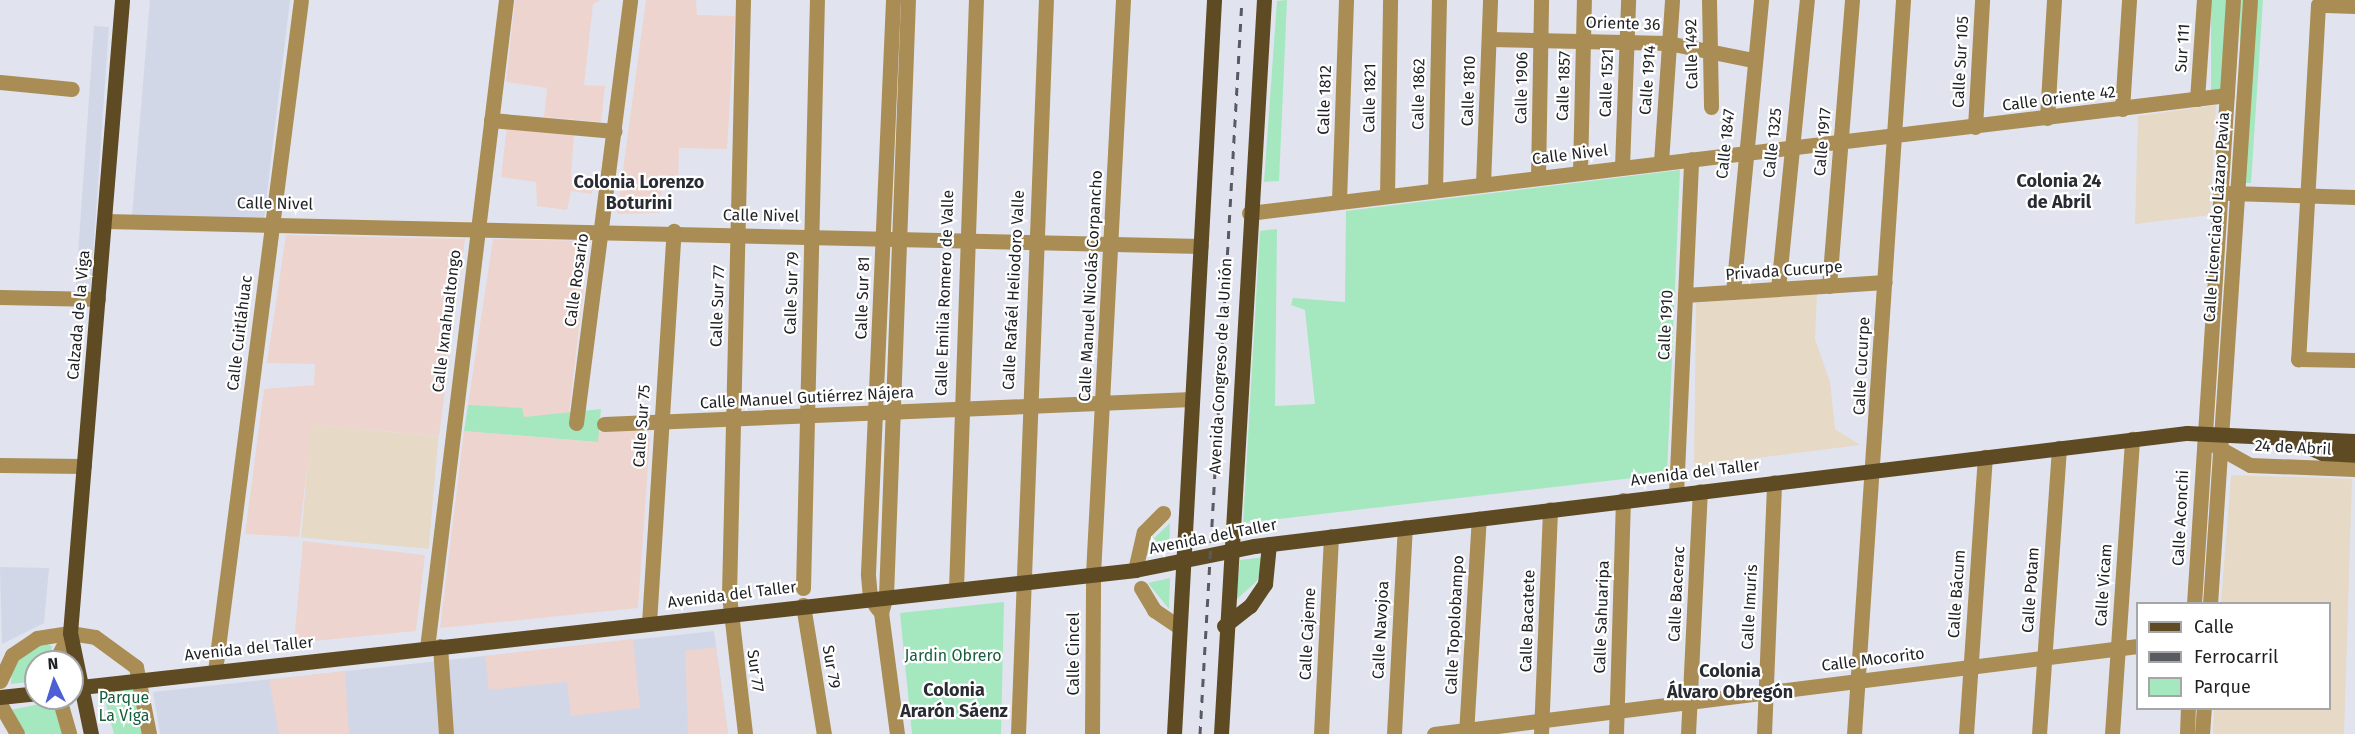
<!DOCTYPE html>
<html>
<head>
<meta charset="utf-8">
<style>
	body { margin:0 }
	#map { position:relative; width:2355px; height:734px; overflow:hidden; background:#e1e4ee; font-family:"Fira Sans",sans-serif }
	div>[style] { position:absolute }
	.built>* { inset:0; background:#d1d7e7; transform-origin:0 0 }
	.industrial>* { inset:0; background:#eed4ce }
	.education>* { inset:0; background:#e6d9c5; transform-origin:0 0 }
	.green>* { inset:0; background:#a5e7bf; transform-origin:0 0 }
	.minor>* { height:15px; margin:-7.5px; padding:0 7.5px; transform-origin:7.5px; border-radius:7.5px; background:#a98d55 }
	.major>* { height:15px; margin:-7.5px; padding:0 7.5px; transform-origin:7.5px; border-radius:7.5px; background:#5e4b24 }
	.rail>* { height:3px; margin-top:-1.5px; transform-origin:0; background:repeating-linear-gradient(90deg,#595b60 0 8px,transparent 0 16px) }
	span { translate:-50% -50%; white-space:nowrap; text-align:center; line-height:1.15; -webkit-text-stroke:4.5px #fff; paint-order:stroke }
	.street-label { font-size:16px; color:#1e2023 }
	.park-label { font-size:16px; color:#175e3b }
	.neighbourhood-label { font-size:18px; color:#2a2c33; font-weight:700 }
	.legend { position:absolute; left:2136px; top:602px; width:195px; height:108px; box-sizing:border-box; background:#fff; border:2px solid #a5a6a7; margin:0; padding:8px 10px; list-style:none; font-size:18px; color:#1e2023 }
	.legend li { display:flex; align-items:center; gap:12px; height:30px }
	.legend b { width:30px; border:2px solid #a5a6a7 }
	.north { position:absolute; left:24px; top:650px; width:60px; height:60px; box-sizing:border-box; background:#fff; border:2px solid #a5a6a7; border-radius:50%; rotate:356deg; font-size:16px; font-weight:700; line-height:24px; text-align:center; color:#1e2023 }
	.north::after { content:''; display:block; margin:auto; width:21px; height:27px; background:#4e5fd5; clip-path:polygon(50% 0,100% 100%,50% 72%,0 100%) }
</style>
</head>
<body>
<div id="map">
	<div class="built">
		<i style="clip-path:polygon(150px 0,290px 0,264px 218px,132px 216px)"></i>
		<i style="left:94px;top:26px;width:15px;height:268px;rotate:4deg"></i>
		<i style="clip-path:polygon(0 567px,49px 568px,44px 623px,2px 644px)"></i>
		<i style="clip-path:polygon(714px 631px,728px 734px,160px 734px,153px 692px)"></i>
	</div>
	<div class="industrial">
		<i style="clip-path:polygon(515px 0,600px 0,593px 4px,584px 85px,605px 86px,601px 122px,544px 117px,547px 88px,506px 82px)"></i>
		<i style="clip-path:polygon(646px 0,696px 0,697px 15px,735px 16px,727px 149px,679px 148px,678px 181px,662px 181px,660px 213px,617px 214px)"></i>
		<i style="clip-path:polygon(507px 126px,574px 133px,571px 177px,593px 179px,592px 194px,571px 191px,567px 210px,537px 206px,536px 182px,501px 177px)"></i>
		<i style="clip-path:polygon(286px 235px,465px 239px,439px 436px,312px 425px,299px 537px,245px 534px,264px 389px,314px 385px,315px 364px,267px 363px)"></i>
		<i style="clip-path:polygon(493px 239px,589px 241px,569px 413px,523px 417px,468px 405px)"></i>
		<i style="clip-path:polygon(642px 430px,650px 437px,638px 608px,440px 628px,464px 431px,597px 442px,597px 432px)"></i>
		<i style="clip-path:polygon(303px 541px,425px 555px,416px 631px,294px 643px)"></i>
		<i style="clip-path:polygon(633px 639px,640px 708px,571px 716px,567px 682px,489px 690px,485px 656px)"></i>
		<i style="clip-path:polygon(716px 647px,728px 734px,688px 734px,685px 651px)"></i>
		<i style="clip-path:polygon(345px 671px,349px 734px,279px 734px,269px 680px)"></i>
	</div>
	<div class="education">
		<i style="clip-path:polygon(2216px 105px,2210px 215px,2135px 224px,2138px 116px)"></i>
		<i style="clip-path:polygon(1817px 293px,1815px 339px,1830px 382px,1835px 429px,1860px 445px,1694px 466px,1696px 303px)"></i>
		<i style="left:311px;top:425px;width:128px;height:113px;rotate:5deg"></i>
		<i style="clip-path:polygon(2231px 475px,2352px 479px,2344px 734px,2213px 734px,2214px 709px,2330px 708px,2330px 604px,2221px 603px)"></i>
	</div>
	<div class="green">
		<i style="clip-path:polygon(1287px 0,1279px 181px,1264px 182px,1277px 1px)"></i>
		<i style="left:2211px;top:0;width:18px;height:93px"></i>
		<i style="left:2240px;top:0;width:4px;height:184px"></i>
		<i style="clip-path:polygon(2255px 0,2263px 0,2251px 183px,2240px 183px)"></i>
		<i style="clip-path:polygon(1680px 170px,1667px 474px,1243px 523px,1260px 231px,1277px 229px,1275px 406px,1315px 404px,1305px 310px,1291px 305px,1293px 298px,1345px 302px,1346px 211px)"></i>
		<i style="clip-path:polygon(468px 405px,522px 408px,524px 417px,601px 409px,598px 442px,464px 431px)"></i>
		<i style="clip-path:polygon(1170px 523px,1169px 551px,1146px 555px,1151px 541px)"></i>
		<i style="clip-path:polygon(1265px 557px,1257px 581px,1236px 600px,1240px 560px)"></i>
		<i style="clip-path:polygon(1170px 578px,1169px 609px,1148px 583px)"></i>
		<i style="clip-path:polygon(1004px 602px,1001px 734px,912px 734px,900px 613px)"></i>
		<i style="clip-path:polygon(40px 641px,52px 646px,49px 662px,36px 662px,36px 681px,11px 684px,12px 662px)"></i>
		<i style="clip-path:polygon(117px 689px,136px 689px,143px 734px,114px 734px,103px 693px)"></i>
		<i style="clip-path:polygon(45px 703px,57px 705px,66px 734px,26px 734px,10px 710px)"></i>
	</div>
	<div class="minor">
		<i style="left:743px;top:0;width:595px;rotate:91.35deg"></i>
		<i style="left:729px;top:595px;width:140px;rotate:83.4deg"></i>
		<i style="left:1709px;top:0;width:107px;rotate:88.9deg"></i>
		<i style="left:2355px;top:6px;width:37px;rotate:-178deg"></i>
		<i style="left:2318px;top:5px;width:355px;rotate:93.2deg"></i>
		<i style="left:2298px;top:359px;width:57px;rotate:1deg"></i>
		<i style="left:1489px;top:39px;width:179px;rotate:1.3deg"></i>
		<i style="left:1668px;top:43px;width:87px;rotate:11.3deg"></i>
		<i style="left:0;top:82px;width:72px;rotate:5.6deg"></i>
		<i style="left:2197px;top:99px;width:99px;rotate:-86deg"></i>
		<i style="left:2122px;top:109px;width:109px;rotate:-86.3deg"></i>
		<i style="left:2047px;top:118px;width:118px;rotate:-86.6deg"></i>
		<i style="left:491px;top:120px;width:124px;rotate:5.1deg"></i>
		<i style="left:1975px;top:127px;width:127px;rotate:-86.8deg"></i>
		<i style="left:1661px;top:162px;width:162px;rotate:-86.1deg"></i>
		<i style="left:1622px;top:167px;width:167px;rotate:-87.9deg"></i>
		<i style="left:1580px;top:172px;width:172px;rotate:-88.7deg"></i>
		<i style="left:1538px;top:177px;width:177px;rotate:-89deg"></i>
		<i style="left:1483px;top:184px;width:184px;rotate:-87.8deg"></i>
		<i style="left:1435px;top:190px;width:190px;rotate:-88.8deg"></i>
		<i style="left:2229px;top:193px;width:126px;rotate:1.8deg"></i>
		<i style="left:1387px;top:196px;width:196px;rotate:-89.1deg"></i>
		<i style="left:1339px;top:201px;width:201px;rotate:-88deg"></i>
		<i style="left:1249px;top:213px;width:985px;rotate:-6.88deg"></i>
		<i style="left:105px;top:221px;width:1096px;rotate:1.31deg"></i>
		<i style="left:1829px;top:286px;width:287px;rotate:-85.4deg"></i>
		<i style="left:1778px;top:289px;width:290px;rotate:-84.3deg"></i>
		<i style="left:1733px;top:292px;width:293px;rotate:-84.5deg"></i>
		<i style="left:1685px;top:295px;width:200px;rotate:-3.7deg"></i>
		<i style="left:0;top:297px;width:98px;rotate:1.2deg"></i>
		<i style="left:576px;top:423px;width:426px;rotate:-82.7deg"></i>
		<i style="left:604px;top:424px;width:588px;rotate:-2.44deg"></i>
		<i style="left:2214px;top:445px;width:41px;rotate:29.1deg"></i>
		<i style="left:2250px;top:465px;width:105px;rotate:2.2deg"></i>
		<i style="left:0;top:465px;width:84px;rotate:0.7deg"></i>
		<i style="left:1676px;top:494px;width:335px;rotate:-87.4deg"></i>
		<i style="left:1135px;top:570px;width:39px;rotate:-77deg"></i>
		<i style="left:1144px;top:532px;width:27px;rotate:-45deg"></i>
		<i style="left:803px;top:588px;width:588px;rotate:-88.64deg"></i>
		<i style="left:1141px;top:588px;width:26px;rotate:59deg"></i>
		<i style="left:1154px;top:610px;width:29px;rotate:34deg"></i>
		<i style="left:956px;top:589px;width:589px;rotate:-88.06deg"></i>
		<i style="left:2194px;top:604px;width:605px;rotate:-86.31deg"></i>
		<i style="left:2210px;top:604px;width:605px;rotate:-86.21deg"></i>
		<i style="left:803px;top:605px;width:131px;rotate:80.8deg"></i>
		<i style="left:878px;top:609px;width:14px;rotate:-126deg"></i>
		<i style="left:870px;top:598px;width:25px;rotate:-95deg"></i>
		<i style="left:868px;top:573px;width:574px;rotate:-87.5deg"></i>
		<i style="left:649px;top:623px;width:393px;rotate:-86.4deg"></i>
		<i style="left:440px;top:646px;width:88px;rotate:86.1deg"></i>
		<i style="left:427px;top:648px;width:653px;rotate:-83.05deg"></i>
		<i style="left:55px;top:662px;width:33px;rotate:-63deg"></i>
		<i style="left:215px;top:671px;width:676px;rotate:-82.7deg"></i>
		<i style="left:0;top:681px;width:29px;rotate:-65deg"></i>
		<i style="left:12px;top:655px;width:30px;rotate:-34deg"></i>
		<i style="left:37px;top:638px;width:33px;rotate:-9deg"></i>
		<i style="left:70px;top:633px;width:25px;rotate:9deg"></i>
		<i style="left:95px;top:637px;width:51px;rotate:36.2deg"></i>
		<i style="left:136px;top:667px;width:68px;rotate:79deg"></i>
		<i style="left:59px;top:698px;width:37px;rotate:74deg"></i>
		<i style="left:0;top:704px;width:34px;rotate:60deg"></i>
		<i style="left:897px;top:734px;width:122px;rotate:-97.5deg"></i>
		<i style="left:881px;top:613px;width:18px;rotate:-74deg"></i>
		<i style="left:886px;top:596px;width:596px;rotate:-87.89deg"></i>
		<i style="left:1018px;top:734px;width:735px;rotate:-87.82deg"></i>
		<i style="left:1092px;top:734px;width:160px;rotate:-89.6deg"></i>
		<i style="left:1093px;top:574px;width:575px;rotate:-87.01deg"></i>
		<i style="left:1321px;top:734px;width:198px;rotate:-87.1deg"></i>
		<i style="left:1394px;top:734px;width:207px;rotate:-87deg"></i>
		<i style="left:1434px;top:734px;width:709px;rotate:-7.13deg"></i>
		<i style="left:1466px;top:734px;width:216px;rotate:-86.6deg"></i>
		<i style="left:1541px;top:734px;width:225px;rotate:-87.7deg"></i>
		<i style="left:1616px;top:734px;width:234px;rotate:-88.3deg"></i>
		<i style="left:1688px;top:734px;width:243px;rotate:-87.2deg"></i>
		<i style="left:1764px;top:734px;width:252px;rotate:-87.7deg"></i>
		<i style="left:1854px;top:734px;width:736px;rotate:-86.18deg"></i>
		<i style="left:1966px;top:734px;width:278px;rotate:-86.1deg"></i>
		<i style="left:2039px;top:734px;width:287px;rotate:-86deg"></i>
		<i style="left:2112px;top:734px;width:296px;rotate:-86.1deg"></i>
		<i style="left:2187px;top:734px;width:26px;rotate:-88deg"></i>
		<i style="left:2202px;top:734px;width:26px;rotate:-86deg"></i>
	</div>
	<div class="major">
		<i style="left:2299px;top:443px;width:25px;rotate:23deg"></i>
		<i style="left:2322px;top:453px;width:33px;rotate:3deg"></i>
		<i style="left:1224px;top:626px;width:33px;rotate:-38deg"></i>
		<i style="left:1250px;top:606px;width:27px;rotate:-56deg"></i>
		<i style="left:1265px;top:584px;width:40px;rotate:-84.3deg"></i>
		<i style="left:72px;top:688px;width:1070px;rotate:-6.33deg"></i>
		<i style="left:1135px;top:570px;width:121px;rotate:-11.4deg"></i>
		<i style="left:1254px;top:546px;width:940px;rotate:-6.91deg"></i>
		<i style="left:2187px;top:433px;width:168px;rotate:2.7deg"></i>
		<i style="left:0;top:697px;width:36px;rotate:-6deg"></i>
		<i style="left:91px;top:734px;width:103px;rotate:-101.7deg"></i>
		<i style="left:70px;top:633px;width:635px;rotate:-85.3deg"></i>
		<i style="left:1174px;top:734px;width:735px;rotate:-86.88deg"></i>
		<i style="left:1221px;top:734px;width:735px;rotate:-86.65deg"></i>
	</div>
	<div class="rail">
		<i style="left:1200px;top:734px;width:735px;rotate:-86.73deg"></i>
	</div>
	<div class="street-label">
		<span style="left:1623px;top:24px;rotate:2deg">Oriente 36</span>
		<span style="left:2183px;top:48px;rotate:-86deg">Sur 111</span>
		<span style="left:1692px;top:54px;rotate:-91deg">Calle 1492</span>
		<span style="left:1961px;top:62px;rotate:-87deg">Calle Sur 105</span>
		<span style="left:1648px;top:80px;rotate:-86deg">Calle 1914</span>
		<span style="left:1607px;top:83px;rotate:-88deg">Calle 1521</span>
		<span style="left:1564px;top:86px;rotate:-88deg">Calle 1857</span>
		<span style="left:1522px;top:88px;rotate:-89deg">Calle 1906</span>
		<span style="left:1469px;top:91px;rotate:-88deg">Calle 1810</span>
		<span style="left:1419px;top:94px;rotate:-89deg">Calle 1862</span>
		<span style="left:1370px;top:98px;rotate:-89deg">Calle 1821</span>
		<span style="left:2059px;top:99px;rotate:-7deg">Calle Oriente 42</span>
		<span style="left:1325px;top:100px;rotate:-88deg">Calle 1812</span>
		<span style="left:1823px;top:142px;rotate:-85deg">Calle 1917</span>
		<span style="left:1773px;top:143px;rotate:-84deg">Calle 1325</span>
		<span style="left:1726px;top:144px;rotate:-84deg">Calle 1847</span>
		<span style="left:1570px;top:155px;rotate:-7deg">Calle Nivel</span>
		<span style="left:275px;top:204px;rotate:1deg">Calle Nivel</span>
		<span style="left:761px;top:216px;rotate:1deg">Calle Nivel</span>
		<span style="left:2217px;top:217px;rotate:-86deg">Calle Licenciado Lázaro Pavia</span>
		<span style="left:1784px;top:271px;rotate:-4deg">Privada Cucurpe</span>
		<span style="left:577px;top:280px;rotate:-82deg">Calle Rosario</span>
		<span style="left:1091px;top:286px;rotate:-87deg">Calle Manuel Nicolás Corpancho</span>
		<span style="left:1014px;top:290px;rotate:-87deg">Calle Rafaél Heliodoro Valle</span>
		<span style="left:792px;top:293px;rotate:-88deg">Calle Sur 79</span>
		<span style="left:945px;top:293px;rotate:-88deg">Calle Emilia Romero de Valle</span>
		<span style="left:863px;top:298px;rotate:-88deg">Calle Sur 81</span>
		<span style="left:718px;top:306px;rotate:-88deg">Calle Sur 77</span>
		<span style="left:79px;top:315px;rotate:-85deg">Calzada de la Viga</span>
		<span style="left:447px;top:321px;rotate:-83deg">Calle Ixnahualtongo</span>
		<span style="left:1666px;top:325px;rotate:-87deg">Calle 1910</span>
		<span style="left:240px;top:333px;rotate:-83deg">Calle Cuitláhuac</span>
		<span style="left:1221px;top:366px;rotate:-87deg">Avenida Congreso de la Unión</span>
		<span style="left:1862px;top:366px;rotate:-87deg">Calle Cucurpe</span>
		<span style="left:807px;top:398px;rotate:-3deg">Calle Manuel Gutiérrez Nájera</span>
		<span style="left:642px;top:426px;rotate:-86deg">Calle Sur 75</span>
		<span style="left:2293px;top:448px;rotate:3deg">24 de Abril</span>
		<span style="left:1695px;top:473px;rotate:-7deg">Avenida del Taller</span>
		<span style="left:2181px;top:518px;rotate:-87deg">Calle Aconchi</span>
		<span style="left:1213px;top:537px;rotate:-11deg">Avenida del Taller</span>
		<span style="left:2104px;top:585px;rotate:-86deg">Calle Vicam</span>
		<span style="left:2031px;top:590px;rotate:-86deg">Calle Potam</span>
		<span style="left:1677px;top:594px;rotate:-87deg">Calle Bacerac</span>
		<span style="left:1957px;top:594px;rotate:-86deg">Calle Bácum</span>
		<span style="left:732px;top:595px;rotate:-7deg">Avenida del Taller</span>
		<span style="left:1750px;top:607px;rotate:-87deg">Calle Imuris</span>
		<span style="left:1602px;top:617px;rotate:-88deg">Calle Sahuaripa</span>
		<span style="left:1528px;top:621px;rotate:-88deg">Calle Bacatete</span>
		<span style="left:1455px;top:625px;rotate:-87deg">Calle Topolobampo</span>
		<span style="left:1381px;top:630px;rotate:-87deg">Calle Navojoa</span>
		<span style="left:1308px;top:634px;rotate:-87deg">Calle Cajeme</span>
		<span style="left:249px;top:649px;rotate:-6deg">Avenida del Taller</span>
		<span style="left:1074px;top:654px;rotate:-90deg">Calle Cincel</span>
		<span style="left:1873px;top:660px;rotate:-7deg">Calle Mocorito</span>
		<span style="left:831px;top:667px;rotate:80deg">Sur 79</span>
		<span style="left:755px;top:671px;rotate:82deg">Sur 77</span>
	</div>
	<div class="park-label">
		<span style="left:953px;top:656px">Jardin Obrero</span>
		<span style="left:124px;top:707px">Parque<br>La Viga</span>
	</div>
	<div class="neighbourhood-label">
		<span style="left:2059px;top:192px">Colonia 24<br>de Abril</span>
		<span style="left:639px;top:193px">Colonia Lorenzo<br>Boturini</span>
		<span style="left:1730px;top:682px">Colonia<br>Álvaro Obregón</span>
		<span style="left:954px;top:701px">Colonia<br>Ararón Sáenz</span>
	</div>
	<ul class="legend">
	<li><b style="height:8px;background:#5e4b24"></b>Calle</li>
	<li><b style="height:8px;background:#595b60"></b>Ferrocarril</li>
	<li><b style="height:16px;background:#a5e7bf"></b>Parque</li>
	</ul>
	<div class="north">N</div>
</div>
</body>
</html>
